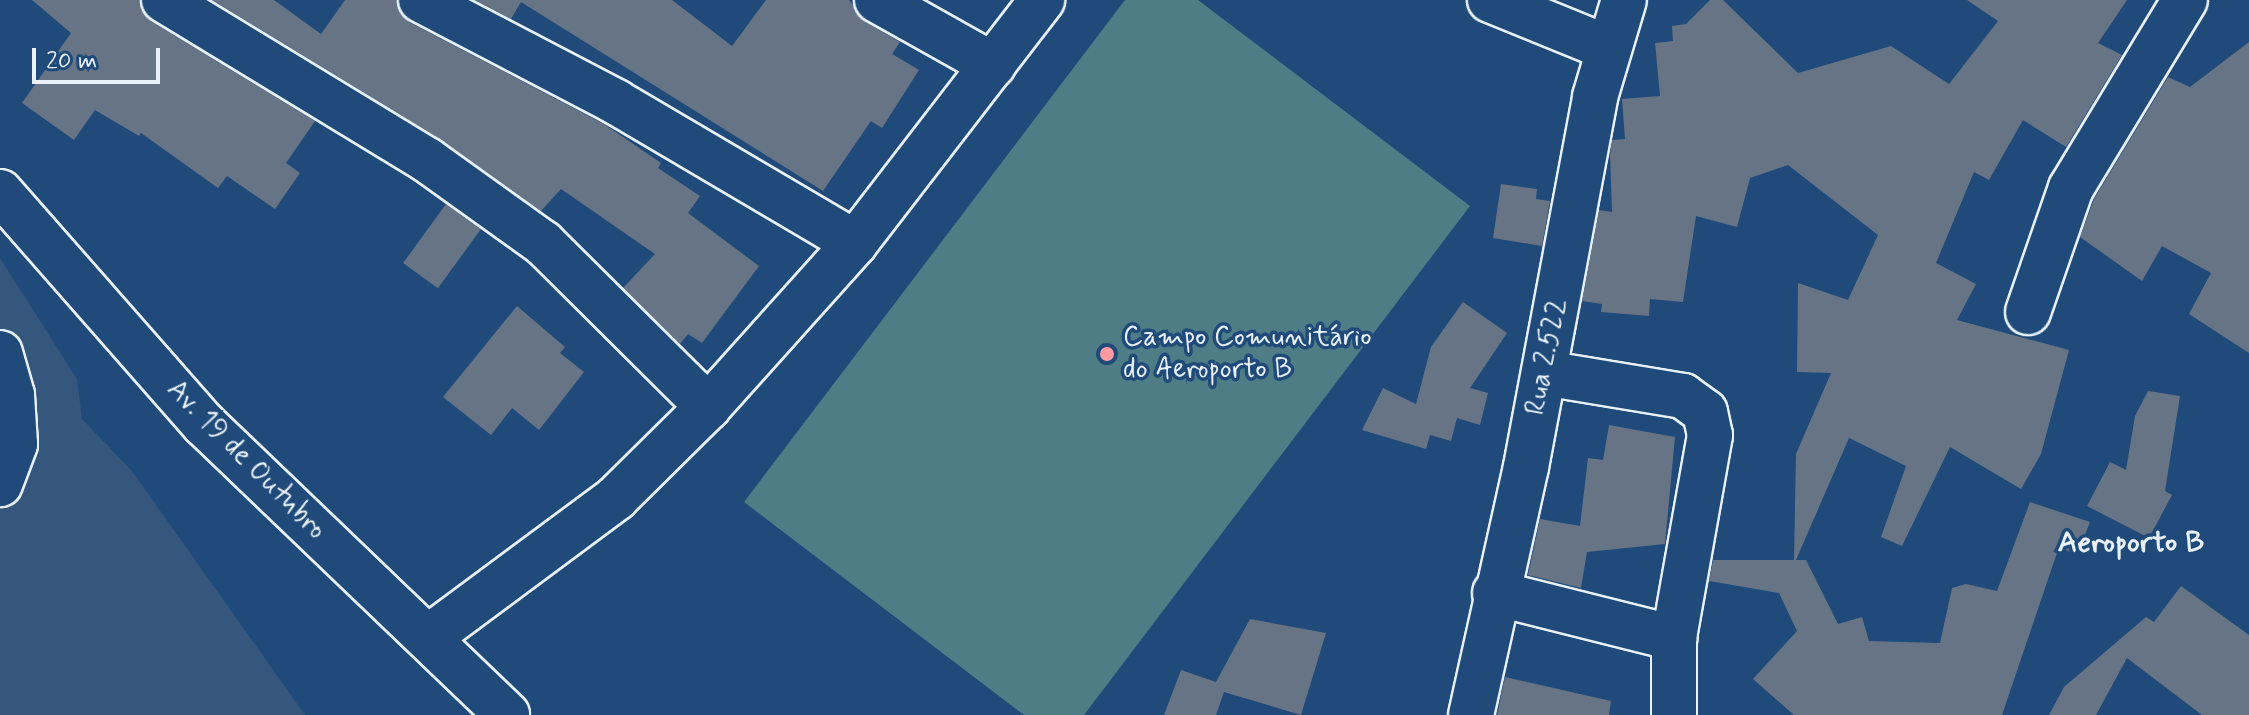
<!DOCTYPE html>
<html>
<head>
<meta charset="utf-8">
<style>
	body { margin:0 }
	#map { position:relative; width:2249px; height:715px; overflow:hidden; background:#1f4a7a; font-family:Mynerve,sans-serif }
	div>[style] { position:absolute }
	.built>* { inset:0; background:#35577e }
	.green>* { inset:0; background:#4f7d86 }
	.building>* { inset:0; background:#677486; transform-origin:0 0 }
	.roads { filter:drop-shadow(2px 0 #e8f1f8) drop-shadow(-2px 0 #e8f1f8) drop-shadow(0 2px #e8f1f8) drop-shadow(0 -2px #e8f1f8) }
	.minor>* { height:44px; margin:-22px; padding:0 22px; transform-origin:22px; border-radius:22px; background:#1f4a7a }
	.dots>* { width:22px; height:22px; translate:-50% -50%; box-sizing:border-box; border:4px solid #1f4a7a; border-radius:50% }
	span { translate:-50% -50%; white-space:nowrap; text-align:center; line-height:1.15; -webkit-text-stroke:7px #1f4a7a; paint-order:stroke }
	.poi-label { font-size:28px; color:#e8f1f8 }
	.left { translate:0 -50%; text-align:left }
	.street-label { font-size:28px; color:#e8f1f8 }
	.neighbourhood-label { font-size:30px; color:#e8f1f8; font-weight:700 }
	.scale { position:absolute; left:32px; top:48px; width:128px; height:36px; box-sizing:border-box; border:4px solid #e8f1f8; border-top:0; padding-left:10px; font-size:24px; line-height:28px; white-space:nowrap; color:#e8f1f8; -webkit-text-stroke:6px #1f4a7a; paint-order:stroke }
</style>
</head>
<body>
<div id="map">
	<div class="built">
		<i style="clip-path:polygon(0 258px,77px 379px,82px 419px,132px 471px,305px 715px,0 715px)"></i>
	</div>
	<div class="green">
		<i style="clip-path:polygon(1125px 0,1198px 0,1470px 206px,1084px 715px,1024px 715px,744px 502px)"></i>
	</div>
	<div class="building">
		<i style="clip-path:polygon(32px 0,139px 0,151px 21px,315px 121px,286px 163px,300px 173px,275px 209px,227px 176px,218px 188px,141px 133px,139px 136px,95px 110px,74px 140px,22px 103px,71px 33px)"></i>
		<i style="clip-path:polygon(212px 0,274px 0,321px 34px,345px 0,396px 0,409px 22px,604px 124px,661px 163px,658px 168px,700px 196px,688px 213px,759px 266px,702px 343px,688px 334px,680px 344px,623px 288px,655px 254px,561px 189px,541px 211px,440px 139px)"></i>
		<i style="clip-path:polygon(475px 0,672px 0,732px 46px,766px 0,849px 0,864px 21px,900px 42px,892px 54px,919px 70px,882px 128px,871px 121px,823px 191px,521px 2px,511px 19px)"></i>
		<i style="clip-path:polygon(1710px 0,1723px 0,1798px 73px,1891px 46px,1949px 84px,1998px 21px,1967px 0,2127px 0,2098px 43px,2122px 55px,2066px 147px,2023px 120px,1989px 180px,1974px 172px,1936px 263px,1976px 284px,1957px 320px,2069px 350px,2041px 454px,2021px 489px,1950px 447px,1902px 546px,1881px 537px,1906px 466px,1849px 438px,1796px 560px,1806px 560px,1838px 624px,1862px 617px,1869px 641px,1940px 643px,1952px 588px,1966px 584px,1997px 591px,2030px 502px,2090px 522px,2077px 555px,2059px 547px,2002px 715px,1794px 715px,1753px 679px,1797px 631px,1779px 593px,1709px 581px,1713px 560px,1794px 560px,1796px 454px,1831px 373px,1797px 372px,1798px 283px,1848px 300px,1878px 235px,1788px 165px,1750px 178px,1737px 227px,1696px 216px,1683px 302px,1650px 299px,1649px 316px,1601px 312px,1602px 304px,1582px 301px,1599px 210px,1612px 212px,1610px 155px,1612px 140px,1625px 139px,1622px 99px,1660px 96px,1655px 43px,1673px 41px,1672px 26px,1686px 24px)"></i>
		<i style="clip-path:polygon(2249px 42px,2249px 353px,2189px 314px,2211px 273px,2162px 246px,2142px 281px,2080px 237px,2094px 199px,2168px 77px,2190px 87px)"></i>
		<i style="clip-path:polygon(1501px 184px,1537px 189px,1536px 199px,1550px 201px,1542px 246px,1493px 238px)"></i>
		<i style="left:446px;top:204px;width:43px;height:73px;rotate:36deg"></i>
		<i style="clip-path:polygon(1463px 302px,1507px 333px,1470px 388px,1488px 393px,1480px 425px,1457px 418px,1451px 441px,1430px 435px,1426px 449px,1362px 430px,1383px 388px,1416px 404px,1431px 347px)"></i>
		<i style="clip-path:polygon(517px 306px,565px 347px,560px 353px,584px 372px,539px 430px,512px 408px,491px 435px,443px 397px)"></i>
		<i style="clip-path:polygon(2148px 391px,2180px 396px,2165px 491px,2172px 495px,2149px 538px,2087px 506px,2110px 462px,2126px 470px,2135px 416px)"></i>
		<i style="clip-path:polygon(1609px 425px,1675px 437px,1665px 544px,1587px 552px,1581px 588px,1528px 575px,1540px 519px,1580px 526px,1588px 458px,1603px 460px)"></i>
		<i style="clip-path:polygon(2181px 586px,2249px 635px,2249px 715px,2202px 715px,2127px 658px,2096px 715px,2049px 715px,2064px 687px,2146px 617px,2154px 622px)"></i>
		<i style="clip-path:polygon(1250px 619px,1326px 633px,1301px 715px,1224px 692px,1216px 715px,1164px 715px,1181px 670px,1216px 682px)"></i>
		<i style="clip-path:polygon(1505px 677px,1611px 701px,1609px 715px,1497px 715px)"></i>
	</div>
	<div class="roads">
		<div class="minor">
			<i style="left:164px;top:0;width:308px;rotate:31.3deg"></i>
			<i style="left:427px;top:160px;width:143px;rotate:35.6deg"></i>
			<i style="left:543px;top:243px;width:233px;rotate:44.8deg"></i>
			<i style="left:421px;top:0;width:220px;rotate:27.6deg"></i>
			<i style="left:616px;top:102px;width:277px;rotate:30.5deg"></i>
			<i style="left:877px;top:0;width:133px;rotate:29.3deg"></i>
			<i style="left:1490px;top:0;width:127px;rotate:22.1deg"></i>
			<i style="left:0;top:192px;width:309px;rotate:48.7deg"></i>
			<i style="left:204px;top:424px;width:420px;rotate:43.8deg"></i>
			<i style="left:2028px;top:312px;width:131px;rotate:-70.9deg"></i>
			<i style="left:2071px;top:188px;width:220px;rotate:-58.8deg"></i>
			<i style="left:0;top:353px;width:44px;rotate:74.1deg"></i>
			<i style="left:12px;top:395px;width:49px;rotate:86.5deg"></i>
			<i style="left:15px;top:444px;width:43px;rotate:110.6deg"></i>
			<i style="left:1544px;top:373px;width:141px;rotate:9.4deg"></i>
			<i style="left:1683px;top:396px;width:27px;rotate:36deg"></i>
			<i style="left:1705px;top:412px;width:24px;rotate:78deg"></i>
			<i style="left:1710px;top:435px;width:206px;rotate:100.1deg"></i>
			<i style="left:1674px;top:638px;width:77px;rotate:90deg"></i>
			<i style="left:1495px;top:593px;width:185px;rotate:14.1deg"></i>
			<i style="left:429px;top:637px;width:233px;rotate:-36.6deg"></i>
			<i style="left:616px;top:498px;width:129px;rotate:-44.7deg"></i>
			<i style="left:708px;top:407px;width:220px;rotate:-48.1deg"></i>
			<i style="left:855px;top:243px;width:307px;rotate:-52.4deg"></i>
			<i style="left:1471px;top:715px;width:254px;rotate:-77.5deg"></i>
			<i style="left:1526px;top:467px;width:376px;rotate:-79.4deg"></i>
			<i style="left:1595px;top:97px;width:101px;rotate:-73.4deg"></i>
		</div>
	</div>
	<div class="dots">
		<i style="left:1107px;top:354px;background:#ff9aa2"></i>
	</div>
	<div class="poi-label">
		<span class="left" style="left:1123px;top:354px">Campo Comunitário<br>do Aeroporto B</span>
	</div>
	<div class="street-label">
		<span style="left:1547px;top:357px;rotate:-79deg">Rua 2.522</span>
		<span style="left:246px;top:460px;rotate:45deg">Av. 19 de Outubro</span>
	</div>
	<div class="neighbourhood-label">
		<span style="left:2131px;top:543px">Aeroporto B</span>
	</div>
	<div class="scale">20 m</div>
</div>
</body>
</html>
